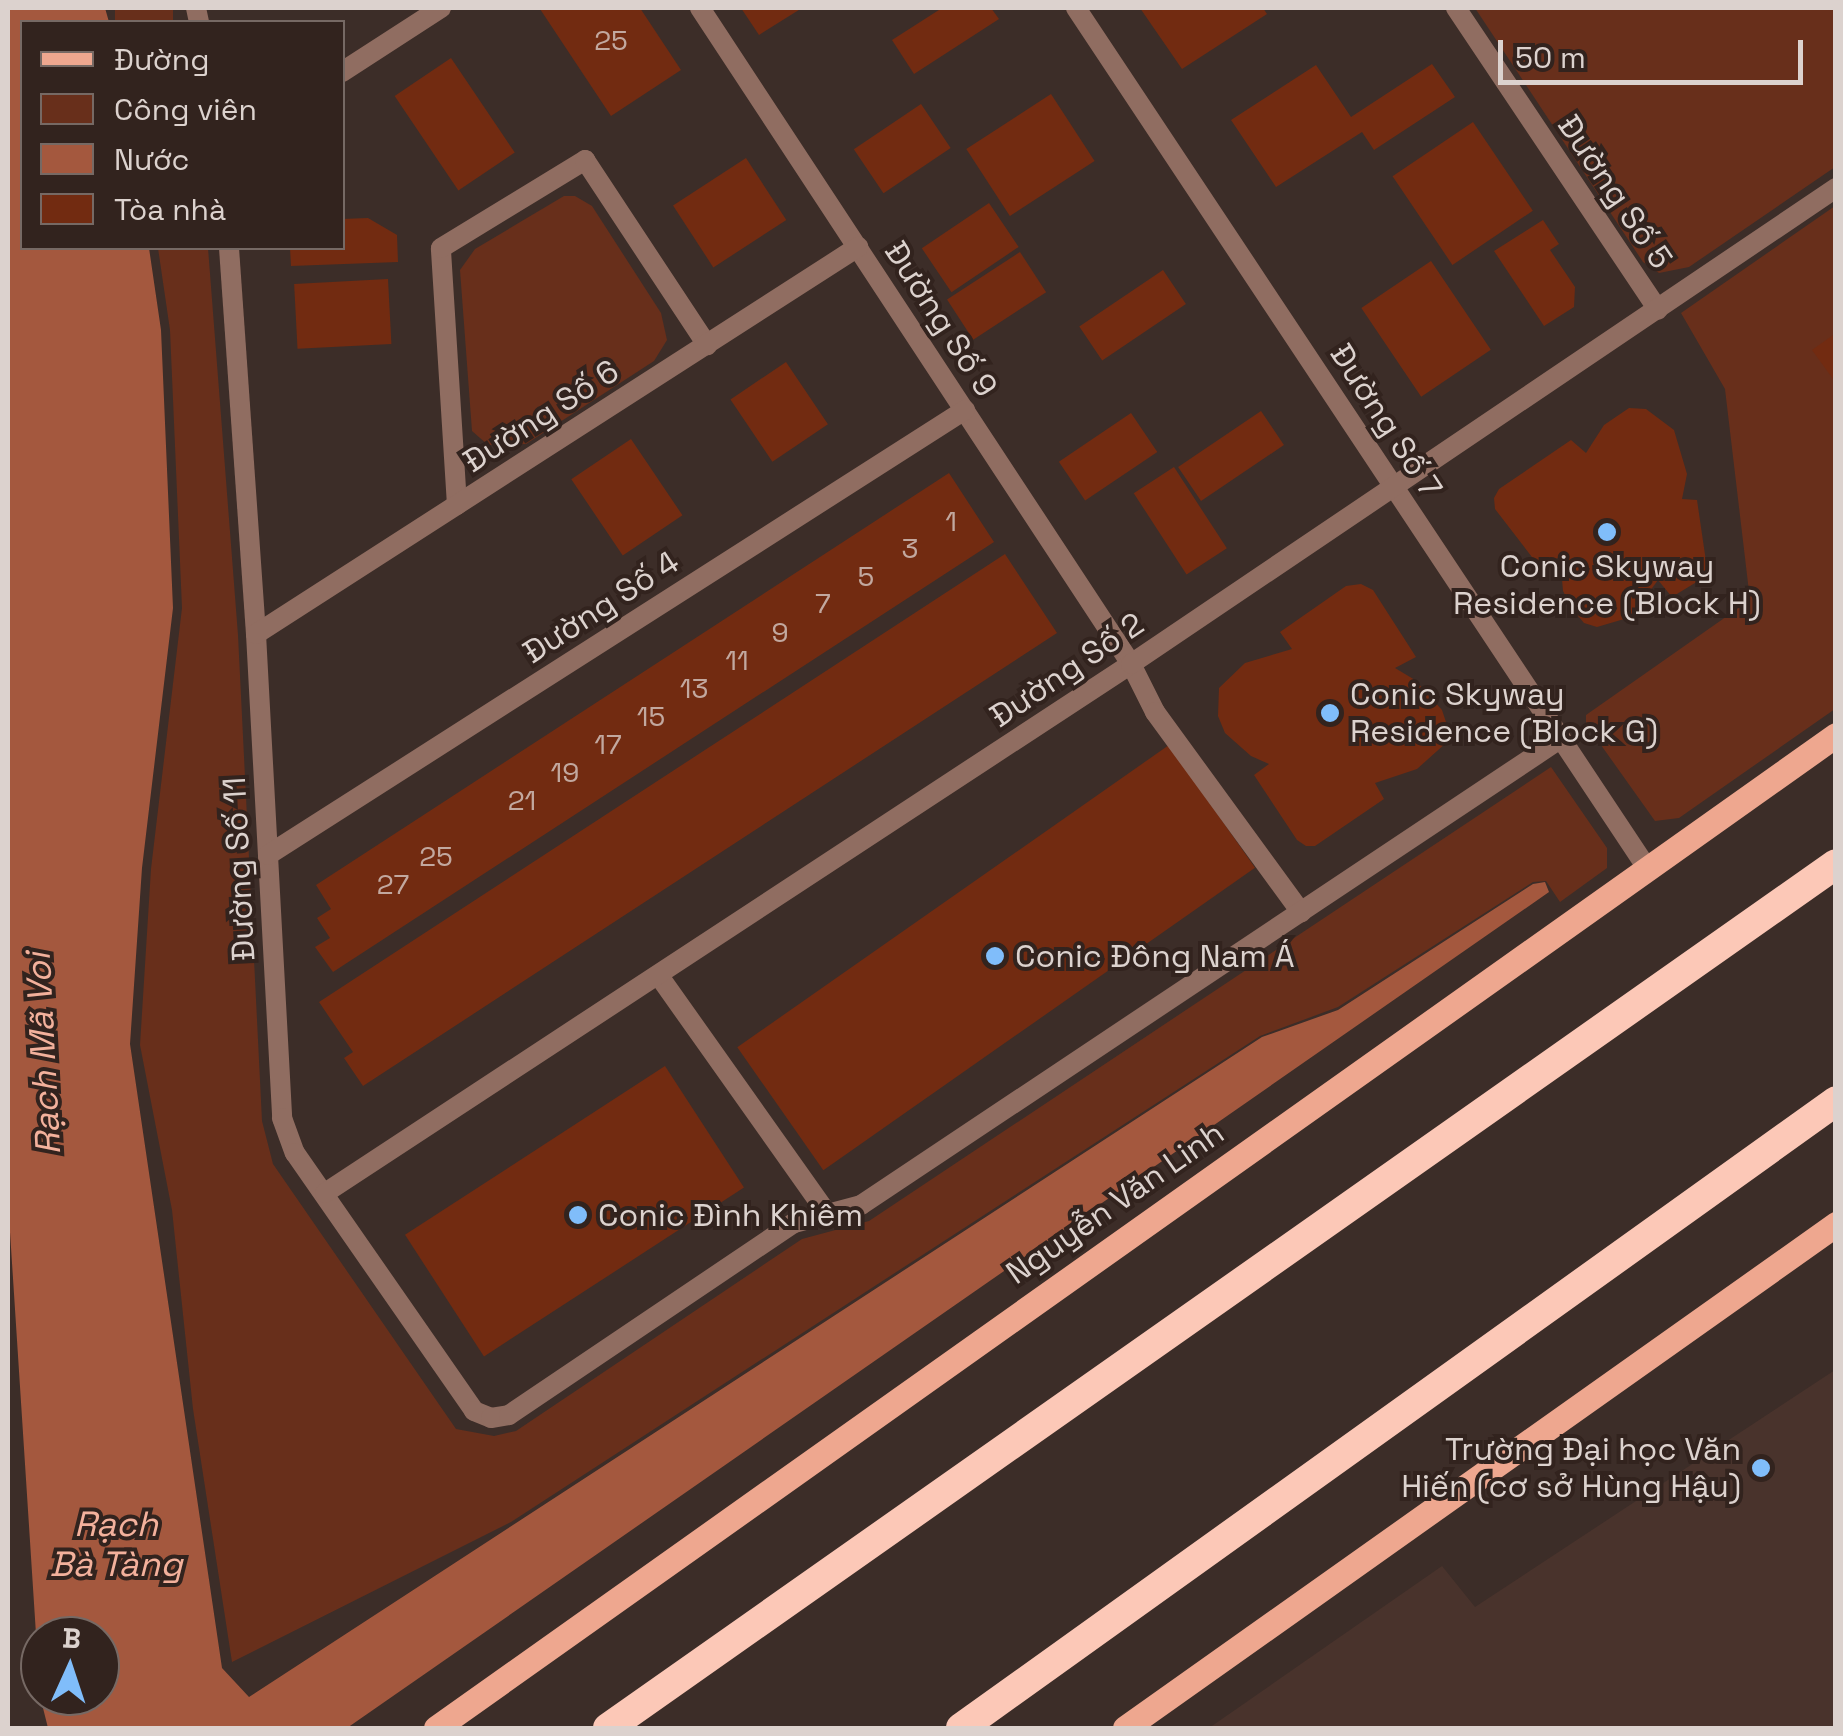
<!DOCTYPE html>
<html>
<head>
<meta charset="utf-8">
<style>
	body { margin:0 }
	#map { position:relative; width:1843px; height:1736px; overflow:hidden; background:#3c2d28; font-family:"Space Grotesk",sans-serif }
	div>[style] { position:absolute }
	.built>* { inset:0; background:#49332c }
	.green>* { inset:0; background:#682f1b; transform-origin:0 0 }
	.water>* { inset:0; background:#a4583e }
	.building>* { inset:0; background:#722b11; transform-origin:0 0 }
	.street>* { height:20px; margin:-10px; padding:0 10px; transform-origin:10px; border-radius:10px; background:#906d61 }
	.primary>* { height:25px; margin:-12.5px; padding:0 12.5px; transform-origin:12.5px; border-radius:12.5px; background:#eea78f }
	.highway>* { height:30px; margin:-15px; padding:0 15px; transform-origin:15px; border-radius:15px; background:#fcc8b7 }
	.dots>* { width:28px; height:28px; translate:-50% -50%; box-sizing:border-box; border:5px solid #32231e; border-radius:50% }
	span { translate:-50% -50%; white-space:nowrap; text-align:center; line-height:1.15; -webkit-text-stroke:8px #32231e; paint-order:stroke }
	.number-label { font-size:28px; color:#c2a89f }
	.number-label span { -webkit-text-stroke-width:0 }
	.street-label { font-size:32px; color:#dcd2ce }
	.poi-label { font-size:32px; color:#dcd2ce }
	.left { translate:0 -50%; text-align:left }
	.right { translate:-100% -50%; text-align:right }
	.water-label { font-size:35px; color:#f3b19c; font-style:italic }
	.frame { position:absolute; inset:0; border:10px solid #dcd2ce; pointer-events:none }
	.legend { position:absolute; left:20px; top:20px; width:325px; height:230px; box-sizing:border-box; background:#32231e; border:2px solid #766964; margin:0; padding:12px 18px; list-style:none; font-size:30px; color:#dcd2ce }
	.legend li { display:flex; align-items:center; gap:20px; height:50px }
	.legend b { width:50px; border:2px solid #766964 }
	.north { position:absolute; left:20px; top:1616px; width:100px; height:100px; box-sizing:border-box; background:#32231e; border:2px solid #766964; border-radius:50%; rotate:3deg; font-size:28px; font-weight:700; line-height:40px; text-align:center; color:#dcd2ce }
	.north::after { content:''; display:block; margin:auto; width:35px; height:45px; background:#80bdfa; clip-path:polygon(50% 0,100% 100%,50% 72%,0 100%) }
	.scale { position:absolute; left:1498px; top:40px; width:305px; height:45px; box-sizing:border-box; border:5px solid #dcd2ce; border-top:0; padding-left:12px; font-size:30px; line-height:35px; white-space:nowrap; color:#dcd2ce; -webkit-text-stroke:8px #32231e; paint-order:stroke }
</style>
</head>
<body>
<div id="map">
	<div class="built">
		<i style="clip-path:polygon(1835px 1370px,1835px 1728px,1209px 1728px,1442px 1566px,1475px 1607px)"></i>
	</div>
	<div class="green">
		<i style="left:115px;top:8px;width:58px;height:14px"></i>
		<i style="clip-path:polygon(1475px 8px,1835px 8px,1835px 167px,1689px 267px,1659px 273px,1643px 262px)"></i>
		<i style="clip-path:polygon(564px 196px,575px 196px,592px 206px,661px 313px,667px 340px,654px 361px,526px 444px,488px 445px,472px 431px,460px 270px,475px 249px)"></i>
		<i style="clip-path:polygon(1835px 206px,1835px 709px,1679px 818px,1655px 821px,1586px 724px,1586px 715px,1750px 600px,1725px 389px,1681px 313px)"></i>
		<i style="clip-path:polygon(158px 248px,208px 248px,238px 635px,262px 1121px,273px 1164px,456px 1429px,494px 1436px,516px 1431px,802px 1239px,869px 1221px,1551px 767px,1607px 848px,1607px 868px,1560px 902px,1546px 881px,1533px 882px,1338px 1007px,1260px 1036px,511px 1522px,232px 1662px,193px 1409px,172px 1210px,140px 1045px,151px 869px,182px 608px,170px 330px)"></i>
	</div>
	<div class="water">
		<i style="clip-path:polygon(8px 8px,105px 8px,109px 22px,22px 22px,22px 248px,149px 248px,161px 330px,173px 608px,142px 868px,130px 1044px,222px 1668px,249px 1697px,1262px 1037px,1338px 1010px,1533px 884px,1545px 882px,1549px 892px,347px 1728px,48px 1728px,40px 1696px,100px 1696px,100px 1636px,40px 1636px,40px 1696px,8px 1201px)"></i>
	</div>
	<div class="building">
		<i style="clip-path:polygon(640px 8px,681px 70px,611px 116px,540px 9px)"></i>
		<i style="clip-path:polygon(741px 8px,802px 8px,759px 35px)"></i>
		<i style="clip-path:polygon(942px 8px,991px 8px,999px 19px,914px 74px,892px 40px)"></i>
		<i style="clip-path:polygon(1140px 8px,1263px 8px,1267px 14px,1182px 69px)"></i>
		<i style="left:451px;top:58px;width:114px;height:68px;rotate:56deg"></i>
		<i style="clip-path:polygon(1432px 64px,1455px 97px,1374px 150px,1362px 132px,1276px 187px,1231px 120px,1316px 65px,1351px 117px)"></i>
		<i style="left:1051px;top:94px;width:80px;height:101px;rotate:57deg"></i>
		<i style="left:921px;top:104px;width:53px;height:81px;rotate:56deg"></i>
		<i style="left:1473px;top:122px;width:107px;height:97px;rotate:56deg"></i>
		<i style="left:746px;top:158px;width:74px;height:87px;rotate:57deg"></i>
		<i style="left:989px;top:203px;width:53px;height:81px;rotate:56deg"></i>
		<i style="clip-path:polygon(368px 218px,397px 235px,398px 262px,291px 266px,290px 248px,342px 248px,342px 219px)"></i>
		<i style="clip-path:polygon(1543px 220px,1559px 244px,1550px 250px,1575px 287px,1574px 307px,1544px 326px,1494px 251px)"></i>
		<i style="left:1020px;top:252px;width:48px;height:87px;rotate:57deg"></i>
		<i style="left:1431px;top:261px;width:107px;height:84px;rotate:56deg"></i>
		<i style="left:1163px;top:270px;width:41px;height:101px;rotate:56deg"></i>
		<i style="left:388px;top:279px;width:65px;height:94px;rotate:87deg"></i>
		<i style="clip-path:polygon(1836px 333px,1836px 383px,1812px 350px)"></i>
		<i style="left:786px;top:362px;width:75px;height:67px;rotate:56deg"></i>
		<i style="clip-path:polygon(1629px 408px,1646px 409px,1674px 430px,1687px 474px,1682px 499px,1697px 500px,1708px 575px,1672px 597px,1658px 580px,1631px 617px,1597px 627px,1584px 623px,1573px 610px,1563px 591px,1560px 556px,1542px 570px,1495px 509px,1494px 498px,1499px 489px,1571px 440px,1586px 453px,1604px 425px)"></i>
		<i style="left:1261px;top:411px;width:41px;height:100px;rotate:56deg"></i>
		<i style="left:1131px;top:413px;width:47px;height:87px;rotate:56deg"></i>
		<i style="left:631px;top:439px;width:92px;height:72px;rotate:56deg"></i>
		<i style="left:1174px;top:467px;width:97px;height:48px;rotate:57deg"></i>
		<i style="clip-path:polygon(949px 473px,994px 542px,333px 972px,315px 947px,330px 938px,317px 918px,331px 909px,316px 885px)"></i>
		<i style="clip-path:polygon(1005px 554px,1057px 633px,363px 1086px,344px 1058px,353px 1052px,319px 1002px)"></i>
		<i style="clip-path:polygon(1361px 584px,1373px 590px,1416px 657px,1395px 668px,1415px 680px,1442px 710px,1448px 728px,1446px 743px,1417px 769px,1375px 783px,1384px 799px,1315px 846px,1306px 846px,1297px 840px,1254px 775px,1269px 764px,1251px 756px,1225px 733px,1218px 716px,1219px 688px,1245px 663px,1292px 649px,1280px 632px,1346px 586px)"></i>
		<i style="left:1169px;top:745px;width:150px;height:527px;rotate:55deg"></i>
		<i style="left:665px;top:1066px;width:145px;height:310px;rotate:57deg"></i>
	</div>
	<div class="street">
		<i style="left:196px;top:8px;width:14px;rotate:78deg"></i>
		<i style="left:700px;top:8px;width:785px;rotate:56.69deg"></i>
		<i style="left:1131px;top:664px;width:54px;rotate:63.4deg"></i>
		<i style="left:1155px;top:712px;width:248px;rotate:53.9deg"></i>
		<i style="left:1076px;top:8px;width:1032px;rotate:56.42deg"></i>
		<i style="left:1456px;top:8px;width:363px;rotate:56.2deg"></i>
		<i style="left:342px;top:72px;width:118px;rotate:-32.9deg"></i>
		<i style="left:229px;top:248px;width:387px;rotate:86deg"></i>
		<i style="left:256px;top:634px;width:485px;rotate:86.9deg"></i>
		<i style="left:282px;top:1118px;width:37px;rotate:70deg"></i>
		<i style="left:295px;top:1153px;width:314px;rotate:55.2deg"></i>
		<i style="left:474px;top:1411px;width:18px;rotate:22deg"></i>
		<i style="left:491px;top:1418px;width:18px;rotate:-9deg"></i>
		<i style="left:509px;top:1415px;width:344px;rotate:-34deg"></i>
		<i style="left:794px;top:1223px;width:69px;rotate:-15deg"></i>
		<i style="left:861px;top:1205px;width:840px;rotate:-33.69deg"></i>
		<i style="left:457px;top:505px;width:257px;rotate:-93.6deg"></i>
		<i style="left:441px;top:248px;width:169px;rotate:-31.4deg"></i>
		<i style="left:585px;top:160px;width:222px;rotate:56.6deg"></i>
		<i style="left:256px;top:634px;width:716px;rotate:-32.74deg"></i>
		<i style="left:268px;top:855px;width:827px;rotate:-32.56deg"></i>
		<i style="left:659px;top:976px;width:291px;rotate:54.7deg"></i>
		<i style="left:325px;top:1193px;width:964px;rotate:-33.28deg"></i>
		<i style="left:1131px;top:664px;width:851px;rotate:-34.03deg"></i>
	</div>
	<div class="primary">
		<i style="left:436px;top:1728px;width:1716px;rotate:-35.35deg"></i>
		<i style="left:1125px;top:1728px;width:872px;rotate:-35.33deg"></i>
	</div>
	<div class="highway">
		<i style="left:608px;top:1728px;width:1501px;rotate:-35.13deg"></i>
		<i style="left:961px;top:1728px;width:1076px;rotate:-35.62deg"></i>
	</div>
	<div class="dots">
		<i style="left:1607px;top:532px;background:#80bdfa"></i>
		<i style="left:1330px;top:713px;background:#80bdfa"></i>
		<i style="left:995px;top:956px;background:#80bdfa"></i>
		<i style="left:578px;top:1215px;background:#80bdfa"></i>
		<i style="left:1761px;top:1468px;background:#80bdfa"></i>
	</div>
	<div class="number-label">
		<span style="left:611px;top:40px">25</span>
		<span style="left:951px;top:521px">1</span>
		<span style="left:910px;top:548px">3</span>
		<span style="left:866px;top:576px">5</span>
		<span style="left:823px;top:603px">7</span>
		<span style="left:780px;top:632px">9</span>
		<span style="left:737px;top:660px">11</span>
		<span style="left:694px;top:688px">13</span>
		<span style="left:651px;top:716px">15</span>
		<span style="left:608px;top:744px">17</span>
		<span style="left:565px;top:772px">19</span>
		<span style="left:522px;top:800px">21</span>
		<span style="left:436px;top:856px">25</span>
		<span style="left:393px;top:884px">27</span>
	</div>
	<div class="street-label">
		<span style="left:1615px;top:192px;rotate:56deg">Đường Số 5</span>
		<span style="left:941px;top:319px;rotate:57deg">Đường Số 9</span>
		<span style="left:541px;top:416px;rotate:-33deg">Đường Số 6</span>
		<span style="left:1386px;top:421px;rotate:57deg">Đường Số 7</span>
		<span style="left:601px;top:607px;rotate:-33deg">Đường Số 4</span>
		<span style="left:1067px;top:670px;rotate:-34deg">Đường Số 2</span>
		<span style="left:239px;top:869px;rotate:-93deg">Đường Số 11</span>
		<span style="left:1115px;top:1203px;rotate:-35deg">Nguyễn Văn Linh</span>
	</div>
	<div class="poi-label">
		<span style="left:1607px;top:585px">Conic Skyway<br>Residence (Block H)</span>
		<span class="left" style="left:1350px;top:713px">Conic Skyway<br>Residence (Block G)</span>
		<span class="left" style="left:1015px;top:956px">Conic Đông Nam Á</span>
		<span class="left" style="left:598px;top:1215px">Conic Đình Khiêm</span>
		<span class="right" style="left:1741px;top:1468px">Trường Đại học Văn<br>Hiến (cơ sở Hùng Hậu)</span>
	</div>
	<div class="water-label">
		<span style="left:43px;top:1054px;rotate:-93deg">Rạch Mã Voi</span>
		<span style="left:116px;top:1544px">Rạch<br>Bà Tàng</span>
	</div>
	<div class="frame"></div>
	<ul class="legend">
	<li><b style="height:12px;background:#eea78f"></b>Đường</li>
	<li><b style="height:28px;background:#682f1b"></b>Công viên</li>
	<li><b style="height:28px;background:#a4583e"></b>Nước</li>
	<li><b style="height:28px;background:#722b11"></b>Tòa nhà</li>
	</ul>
	<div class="north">B</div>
	<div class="scale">50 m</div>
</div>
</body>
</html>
